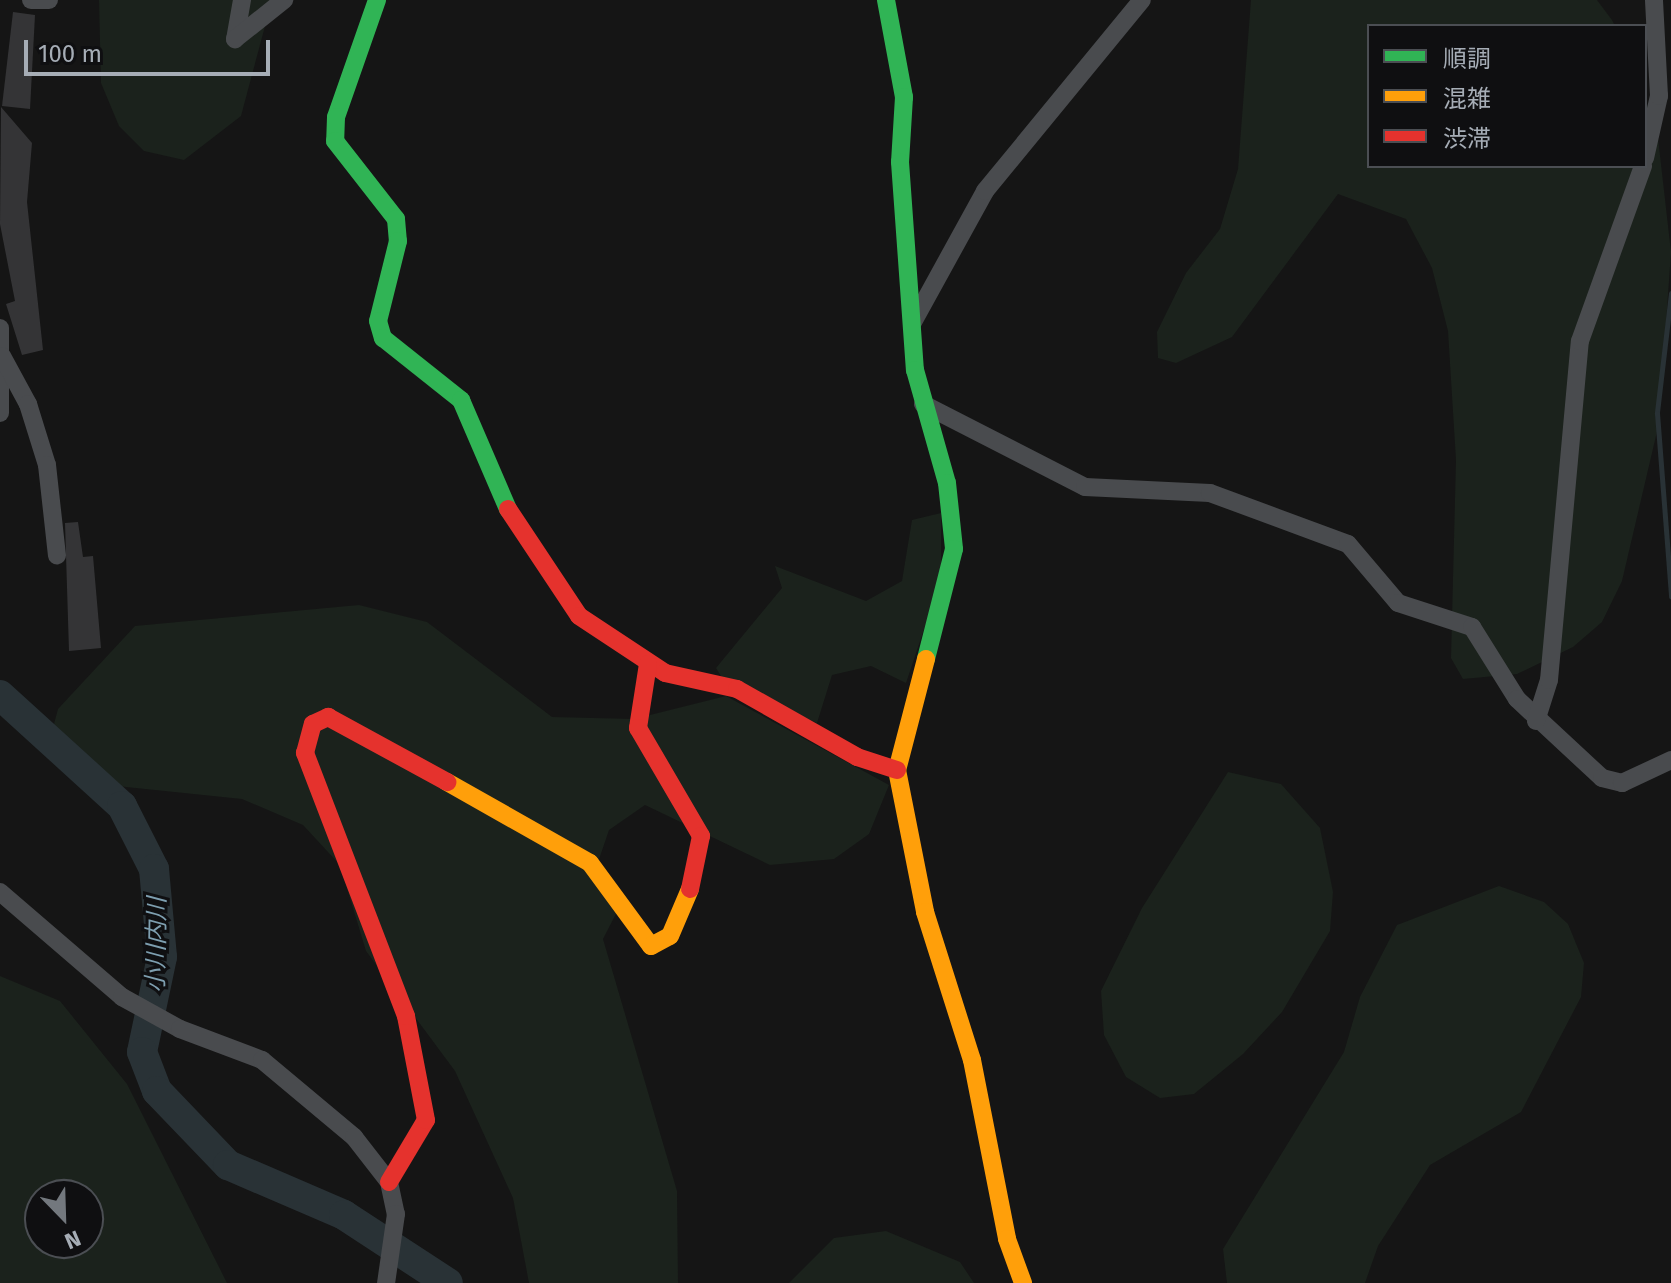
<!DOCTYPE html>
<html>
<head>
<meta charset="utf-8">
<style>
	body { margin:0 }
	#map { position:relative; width:1671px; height:1283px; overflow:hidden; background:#151515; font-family:"Fira Sans","Noto Sans JP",sans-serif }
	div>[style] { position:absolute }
	.green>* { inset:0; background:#1b221c }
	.stream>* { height:5px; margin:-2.5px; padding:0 2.5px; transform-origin:2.5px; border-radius:2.5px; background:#293236 }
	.river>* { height:30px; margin:-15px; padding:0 15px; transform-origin:15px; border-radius:15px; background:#293236 }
	.building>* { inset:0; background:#343436 }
	.street>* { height:18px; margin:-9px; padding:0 9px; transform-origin:9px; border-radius:9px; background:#494b4e }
	.fast>* { height:18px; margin:-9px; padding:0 9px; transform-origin:9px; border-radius:9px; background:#30b455 }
	.slow>* { height:18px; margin:-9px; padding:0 9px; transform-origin:9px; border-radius:9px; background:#ff9f0a }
	.jam>* { height:18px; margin:-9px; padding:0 9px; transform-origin:9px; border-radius:9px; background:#e5322d }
	span { translate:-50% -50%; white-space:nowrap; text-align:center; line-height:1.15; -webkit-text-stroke:6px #0f0f11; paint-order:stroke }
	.water-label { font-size:24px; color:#7e9fb0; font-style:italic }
	.legend { position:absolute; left:1367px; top:24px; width:280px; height:144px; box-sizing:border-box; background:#0f0f11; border:2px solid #4b4e53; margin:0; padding:10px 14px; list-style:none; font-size:24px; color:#a6adb6 }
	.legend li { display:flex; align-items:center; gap:16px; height:40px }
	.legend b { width:40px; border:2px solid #4b4e53 }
	.north { position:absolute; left:24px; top:1179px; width:80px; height:80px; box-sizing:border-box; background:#0f0f11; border:2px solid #4b4e53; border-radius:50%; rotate:157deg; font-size:22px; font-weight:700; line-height:32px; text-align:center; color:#a6adb6 }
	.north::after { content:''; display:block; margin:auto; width:28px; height:36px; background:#73787e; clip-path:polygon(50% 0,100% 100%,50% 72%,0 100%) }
	.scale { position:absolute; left:24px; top:40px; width:246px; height:36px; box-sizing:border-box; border:4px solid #a6adb6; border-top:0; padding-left:10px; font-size:24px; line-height:28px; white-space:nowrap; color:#a6adb6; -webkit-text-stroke:6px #0f0f11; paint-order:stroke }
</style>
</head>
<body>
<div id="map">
	<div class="green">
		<i style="clip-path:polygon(99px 0,272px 0,241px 116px,184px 160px,144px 151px,119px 126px,101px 83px)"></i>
		<i style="clip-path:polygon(1251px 0,1597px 0,1612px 20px,1615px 26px,1369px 26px,1369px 166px,1645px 166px,1645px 98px,1658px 138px,1671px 252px,1659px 423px,1622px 581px,1602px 622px,1573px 647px,1517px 674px,1463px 679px,1451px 658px,1456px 460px,1448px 331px,1432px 268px,1406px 219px,1338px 194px,1232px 337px,1176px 363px,1158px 358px,1157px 332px,1186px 273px,1220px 229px,1238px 169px)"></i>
		<i style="clip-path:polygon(941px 513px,941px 578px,906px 683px,871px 666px,832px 675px,817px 723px,724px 681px,716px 668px,782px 588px,775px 566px,866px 601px,902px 581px,912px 520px)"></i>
		<i style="clip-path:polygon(359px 605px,427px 622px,552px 717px,634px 719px,726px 696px,889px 785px,869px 834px,834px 859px,770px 865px,645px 805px,609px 830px,593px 877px,620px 906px,603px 939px,677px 1191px,678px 1283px,529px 1283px,513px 1198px,455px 1071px,366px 951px,340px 865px,303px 825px,242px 799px,78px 782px,46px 754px,58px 709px,135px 626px)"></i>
		<i style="clip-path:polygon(1228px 772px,1281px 784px,1320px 828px,1333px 892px,1330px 931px,1282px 1012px,1243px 1054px,1194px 1094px,1160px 1098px,1126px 1077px,1104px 1035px,1101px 991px,1142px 908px)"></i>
		<i style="clip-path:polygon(1499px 886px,1544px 902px,1568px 924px,1584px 963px,1581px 997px,1521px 1112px,1430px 1165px,1378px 1246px,1365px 1283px,1227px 1283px,1223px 1249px,1344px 1052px,1360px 997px,1397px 925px)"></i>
		<i style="clip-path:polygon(evenodd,0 976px,60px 1001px,127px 1084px,227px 1283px,0 1283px,0 976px,40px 1195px,88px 1195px,88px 1243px,40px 1243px,40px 1195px)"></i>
		<i style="clip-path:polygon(886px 1231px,960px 1262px,974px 1283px,789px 1283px,834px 1238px)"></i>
	</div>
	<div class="stream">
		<i style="left:1671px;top:293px;width:121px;rotate:96.7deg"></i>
		<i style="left:1657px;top:413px;width:184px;rotate:85.6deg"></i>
	</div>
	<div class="river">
		<i style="left:0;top:695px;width:165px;rotate:42.3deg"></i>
		<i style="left:122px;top:806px;width:71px;rotate:63.1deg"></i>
		<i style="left:154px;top:869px;width:88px;rotate:84.8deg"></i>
		<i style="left:162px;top:957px;width:97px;rotate:101.9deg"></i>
		<i style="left:142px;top:1052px;width:42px;rotate:69deg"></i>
		<i style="left:157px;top:1091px;width:103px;rotate:46.2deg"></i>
		<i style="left:228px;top:1165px;width:126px;rotate:23.3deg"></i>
		<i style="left:344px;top:1215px;width:124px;rotate:33.2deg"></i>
	</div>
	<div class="building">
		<i style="clip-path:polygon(13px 12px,35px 15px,30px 109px,2px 106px)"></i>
		<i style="clip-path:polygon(1px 107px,32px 143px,27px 202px,43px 350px,22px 355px,6px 304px,15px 301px,0 224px)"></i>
		<i style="clip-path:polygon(78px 522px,83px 557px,93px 556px,101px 648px,69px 651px,65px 523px)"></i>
	</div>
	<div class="street">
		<i style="left:31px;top:0;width:18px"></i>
		<i style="left:242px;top:0;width:40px;rotate:100deg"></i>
		<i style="left:235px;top:39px;width:63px;rotate:-38.5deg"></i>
		<i style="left:1645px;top:158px;width:64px;rotate:-77.3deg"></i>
		<i style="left:1659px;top:96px;width:96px;rotate:-93deg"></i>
		<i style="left:912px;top:324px;width:152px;rotate:-61.2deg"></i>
		<i style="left:985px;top:191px;width:247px;rotate:-50.6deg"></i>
		<i style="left:0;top:328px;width:85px;rotate:90deg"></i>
		<i style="left:2px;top:356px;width:55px;rotate:61.6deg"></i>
		<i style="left:28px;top:404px;width:64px;rotate:72.7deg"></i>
		<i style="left:47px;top:465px;width:91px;rotate:83.7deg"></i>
		<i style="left:923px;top:404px;width:182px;rotate:27.1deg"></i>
		<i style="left:1085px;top:487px;width:125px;rotate:2.7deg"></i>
		<i style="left:1210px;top:493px;width:147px;rotate:20.3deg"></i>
		<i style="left:1348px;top:544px;width:77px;rotate:49.7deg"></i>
		<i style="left:1398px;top:603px;width:78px;rotate:18deg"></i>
		<i style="left:1472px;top:627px;width:85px;rotate:58deg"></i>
		<i style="left:1517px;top:699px;width:116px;rotate:42.9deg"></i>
		<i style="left:1602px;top:778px;width:21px;rotate:14deg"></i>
		<i style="left:1622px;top:783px;width:54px;rotate:-25.1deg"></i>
		<i style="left:1536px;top:721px;width:43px;rotate:-72.4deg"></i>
		<i style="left:1549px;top:680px;width:340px;rotate:-84.8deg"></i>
		<i style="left:1580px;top:341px;width:186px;rotate:-70.2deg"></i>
		<i style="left:0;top:892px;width:161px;rotate:40.7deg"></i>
		<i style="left:122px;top:997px;width:66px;rotate:28.9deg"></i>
		<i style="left:180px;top:1029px;width:88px;rotate:20.7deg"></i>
		<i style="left:262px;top:1060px;width:120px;rotate:39.9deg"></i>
		<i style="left:354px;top:1137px;width:57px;rotate:52.1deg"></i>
		<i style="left:389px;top:1182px;width:33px;rotate:78deg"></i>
		<i style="left:396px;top:1214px;width:70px;rotate:98.2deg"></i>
	</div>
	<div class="fast">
		<i style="left:377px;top:0;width:124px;rotate:109.3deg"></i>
		<i style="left:336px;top:117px;width:24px;rotate:92deg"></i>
		<i style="left:335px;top:141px;width:99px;rotate:52deg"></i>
		<i style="left:396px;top:219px;width:22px;rotate:85deg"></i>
		<i style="left:398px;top:241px;width:82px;rotate:104deg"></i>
		<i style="left:378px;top:321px;width:18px;rotate:74deg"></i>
		<i style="left:383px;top:338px;width:100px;rotate:38.5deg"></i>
		<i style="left:461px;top:400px;width:119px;rotate:66.7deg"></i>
		<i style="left:886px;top:0;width:99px;rotate:79.5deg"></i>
		<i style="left:904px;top:97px;width:65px;rotate:93.5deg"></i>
		<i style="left:900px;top:162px;width:209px;rotate:85.9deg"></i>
		<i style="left:915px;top:370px;width:117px;rotate:74.2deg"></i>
		<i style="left:947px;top:483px;width:66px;rotate:83.9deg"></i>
		<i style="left:954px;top:549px;width:114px;rotate:104.3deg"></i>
	</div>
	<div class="slow">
		<i style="left:926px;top:659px;width:115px;rotate:104.6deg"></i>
		<i style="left:897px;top:770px;width:145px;rotate:78.8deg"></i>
		<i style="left:925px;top:912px;width:155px;rotate:72.4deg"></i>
		<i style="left:972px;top:1060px;width:182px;rotate:78.9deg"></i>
		<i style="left:1007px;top:1239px;width:47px;rotate:70deg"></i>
		<i style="left:447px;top:782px;width:164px;rotate:29.5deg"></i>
		<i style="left:590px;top:863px;width:103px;rotate:53.7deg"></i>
		<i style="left:651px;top:946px;width:21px;rotate:-28deg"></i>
		<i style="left:670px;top:936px;width:51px;rotate:-66.9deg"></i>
	</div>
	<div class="jam">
		<i style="left:508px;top:509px;width:128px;rotate:56.4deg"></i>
		<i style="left:579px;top:616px;width:103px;rotate:33.5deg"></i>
		<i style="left:665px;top:673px;width:74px;rotate:12.5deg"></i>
		<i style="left:737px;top:689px;width:138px;rotate:29.5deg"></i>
		<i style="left:857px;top:757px;width:42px;rotate:18deg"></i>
		<i style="left:648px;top:664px;width:65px;rotate:98.9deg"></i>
		<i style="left:638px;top:728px;width:125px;rotate:59.7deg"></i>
		<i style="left:701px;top:836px;width:54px;rotate:101.7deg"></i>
		<i style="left:389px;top:1182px;width:72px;rotate:-59.2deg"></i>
		<i style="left:426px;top:1120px;width:106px;rotate:-100.9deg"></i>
		<i style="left:406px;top:1016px;width:282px;rotate:-111deg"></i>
		<i style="left:305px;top:753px;width:30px;rotate:-75deg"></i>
		<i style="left:313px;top:724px;width:17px;rotate:-25deg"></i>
		<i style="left:328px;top:717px;width:136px;rotate:28.6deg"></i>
	</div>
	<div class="water-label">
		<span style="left:157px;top:945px;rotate:-89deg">小川内川</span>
	</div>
	<ul class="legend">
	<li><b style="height:10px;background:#30b455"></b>順調</li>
	<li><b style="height:10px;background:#ff9f0a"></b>混雑</li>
	<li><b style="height:10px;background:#e5322d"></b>渋滞</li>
	</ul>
	<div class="north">N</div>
	<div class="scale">100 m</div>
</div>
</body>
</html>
